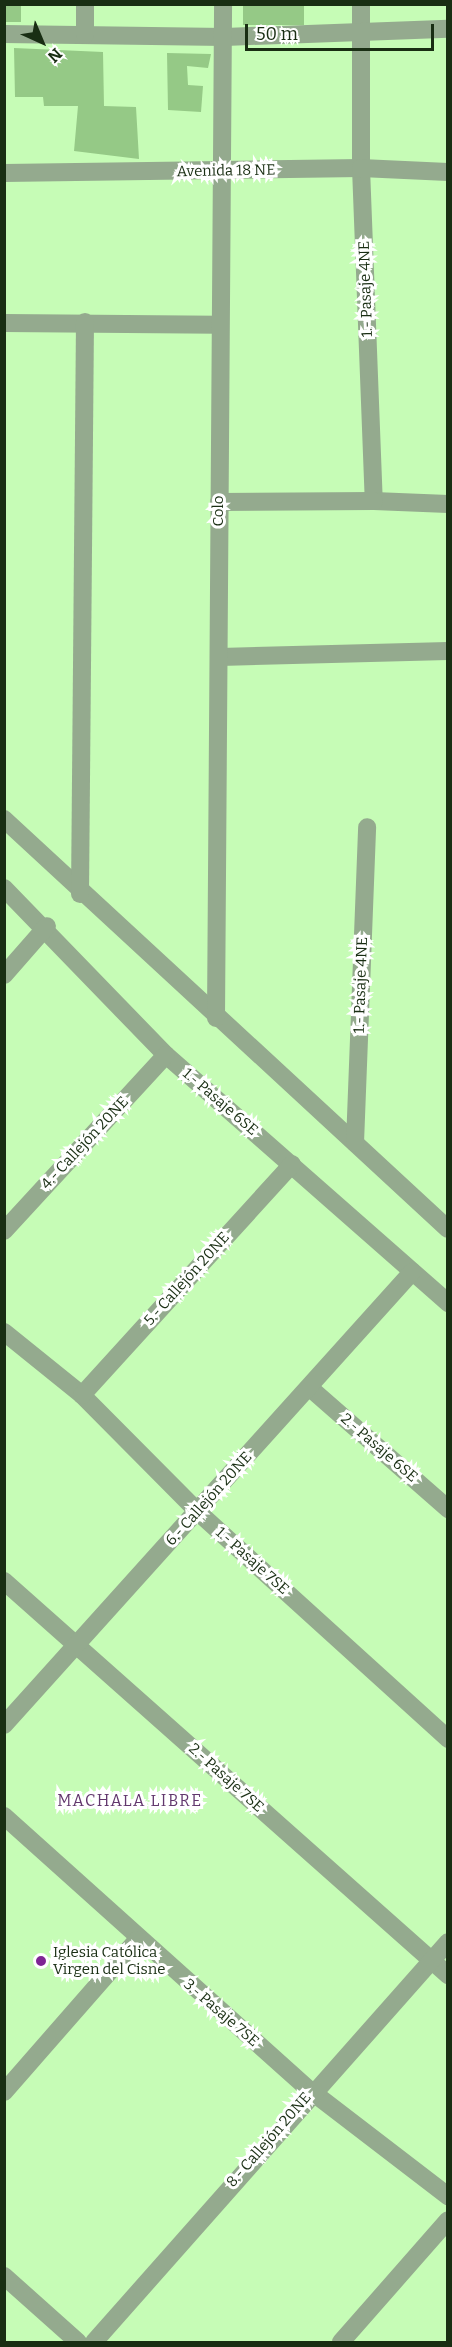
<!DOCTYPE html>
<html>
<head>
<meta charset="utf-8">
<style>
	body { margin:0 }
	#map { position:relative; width:452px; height:2347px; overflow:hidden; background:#c6fcb6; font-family:Bitter,serif }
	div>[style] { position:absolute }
	.building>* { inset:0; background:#95c986; transform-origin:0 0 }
	.street>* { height:18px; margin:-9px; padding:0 9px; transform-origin:9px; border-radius:9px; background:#94aa8e }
	.dots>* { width:16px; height:16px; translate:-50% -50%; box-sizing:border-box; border:3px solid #fff; border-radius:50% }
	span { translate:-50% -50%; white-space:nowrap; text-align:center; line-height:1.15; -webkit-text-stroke:6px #fff; paint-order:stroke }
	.street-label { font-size:15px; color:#192e13 }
	.poi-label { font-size:15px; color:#192e13 }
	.left { translate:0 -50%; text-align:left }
	.neighbourhood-label { font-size:16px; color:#62376d; letter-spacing:1.5px }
	.frame { position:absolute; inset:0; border:6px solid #192e13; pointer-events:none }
	.north { position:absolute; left:12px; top:12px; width:60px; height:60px; -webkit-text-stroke:4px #fff; paint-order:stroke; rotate:136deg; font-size:16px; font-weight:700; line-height:24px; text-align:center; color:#192e13 }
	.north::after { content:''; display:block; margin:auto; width:21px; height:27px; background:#192e13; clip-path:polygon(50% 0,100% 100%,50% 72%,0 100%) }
	.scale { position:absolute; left:245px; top:24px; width:189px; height:27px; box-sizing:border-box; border:3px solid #192e13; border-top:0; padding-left:8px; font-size:18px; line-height:21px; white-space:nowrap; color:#192e13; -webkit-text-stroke:4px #fff; paint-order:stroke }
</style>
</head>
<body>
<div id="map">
	<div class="building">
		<i style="left:4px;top:4px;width:17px;height:18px"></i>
		<i style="left:243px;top:4px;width:61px;height:21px"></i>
		<i style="clip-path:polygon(14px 48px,103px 52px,104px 106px,136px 107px,139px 159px,74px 151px,78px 106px,44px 106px,43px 97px,15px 97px)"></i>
		<i style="clip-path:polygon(167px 53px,211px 54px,208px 68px,187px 66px,188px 85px,203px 86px,201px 112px,168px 110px)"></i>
	</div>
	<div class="street">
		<i style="left:361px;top:4px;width:164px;rotate:90deg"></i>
		<i style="left:361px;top:168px;width:333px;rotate:87.8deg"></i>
		<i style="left:374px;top:501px;width:74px;rotate:2.3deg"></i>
		<i style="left:4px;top:34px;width:221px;rotate:0.8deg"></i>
		<i style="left:225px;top:37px;width:223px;rotate:-2.1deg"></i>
		<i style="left:85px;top:35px;width:31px;rotate:-90deg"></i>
		<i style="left:4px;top:173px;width:357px;rotate:-0.8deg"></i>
		<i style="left:361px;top:168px;width:87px;rotate:2.6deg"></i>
		<i style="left:4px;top:323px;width:214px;rotate:0.5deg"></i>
		<i style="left:219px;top:502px;width:155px;rotate:-0.4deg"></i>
		<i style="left:220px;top:657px;width:228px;rotate:-1.5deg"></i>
		<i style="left:4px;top:819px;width:604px;rotate:42.72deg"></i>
		<i style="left:4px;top:888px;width:233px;rotate:45.9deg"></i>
		<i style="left:166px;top:1055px;width:376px;rotate:41.3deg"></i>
		<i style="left:80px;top:894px;width:572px;rotate:-89.5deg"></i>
		<i style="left:4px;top:975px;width:65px;rotate:-48.7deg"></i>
		<i style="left:216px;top:1018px;width:1014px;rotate:-89.6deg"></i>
		<i style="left:355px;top:1143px;width:316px;rotate:-87.8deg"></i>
		<i style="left:4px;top:1231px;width:239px;rotate:-47.4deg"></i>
		<i style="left:4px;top:1332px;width:100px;rotate:38.9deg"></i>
		<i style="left:82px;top:1395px;width:165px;rotate:45.2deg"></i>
		<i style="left:198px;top:1512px;width:338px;rotate:42.2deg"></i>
		<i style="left:310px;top:1388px;width:184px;rotate:41.2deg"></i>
		<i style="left:82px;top:1395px;width:312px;rotate:-47.7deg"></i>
		<i style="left:4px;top:1581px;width:594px;rotate:41.59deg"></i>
		<i style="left:4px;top:1725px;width:610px;rotate:-47.99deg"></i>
		<i style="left:4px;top:1816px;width:412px;rotate:41.9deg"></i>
		<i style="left:311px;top:2091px;width:173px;rotate:37.5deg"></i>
		<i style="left:4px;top:2092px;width:202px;rotate:-48.8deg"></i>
		<i style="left:4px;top:2276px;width:99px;rotate:41.7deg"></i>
		<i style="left:94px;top:2342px;width:534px;rotate:-48.49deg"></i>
		<i style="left:341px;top:2342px;width:162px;rotate:-48.7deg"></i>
	</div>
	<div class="dots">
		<i style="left:41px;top:1961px;background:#7e2694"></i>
	</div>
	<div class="street-label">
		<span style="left:226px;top:171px;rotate:-1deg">Avenida 18 NE</span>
		<span style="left:366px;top:289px;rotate:-92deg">1.- Pasaje 4NE</span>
		<span style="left:219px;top:511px;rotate:-90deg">Colo</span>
		<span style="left:361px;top:985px;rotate:-88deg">1.- Pasaje 4NE</span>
		<span style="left:220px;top:1102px;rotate:41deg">1.- Pasaje 6SE</span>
		<span style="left:85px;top:1143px;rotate:-47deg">4.- Callejón 20NE</span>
		<span style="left:187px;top:1279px;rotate:-48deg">5.- Callejón 20NE</span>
		<span style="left:379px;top:1448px;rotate:41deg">2.- Pasaje 6SE</span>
		<span style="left:209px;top:1499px;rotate:-48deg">6.- Callejón 20NE</span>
		<span style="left:252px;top:1561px;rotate:42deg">1.- Pasaje 7SE</span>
		<span style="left:226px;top:1778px;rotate:42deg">2.- Pasaje 7SE</span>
		<span style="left:221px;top:2013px;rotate:41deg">3.- Pasaje 7SE</span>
		<span style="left:269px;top:2140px;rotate:-49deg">8.- Callejón 20NE</span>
	</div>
	<div class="poi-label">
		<span class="left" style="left:53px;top:1961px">Iglesia Católica<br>Virgen del Cisne</span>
	</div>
	<div class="neighbourhood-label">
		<span style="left:130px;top:1801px">MACHALA LIBRE</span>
	</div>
	<div class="frame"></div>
	<div class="north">N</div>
	<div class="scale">50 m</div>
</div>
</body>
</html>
